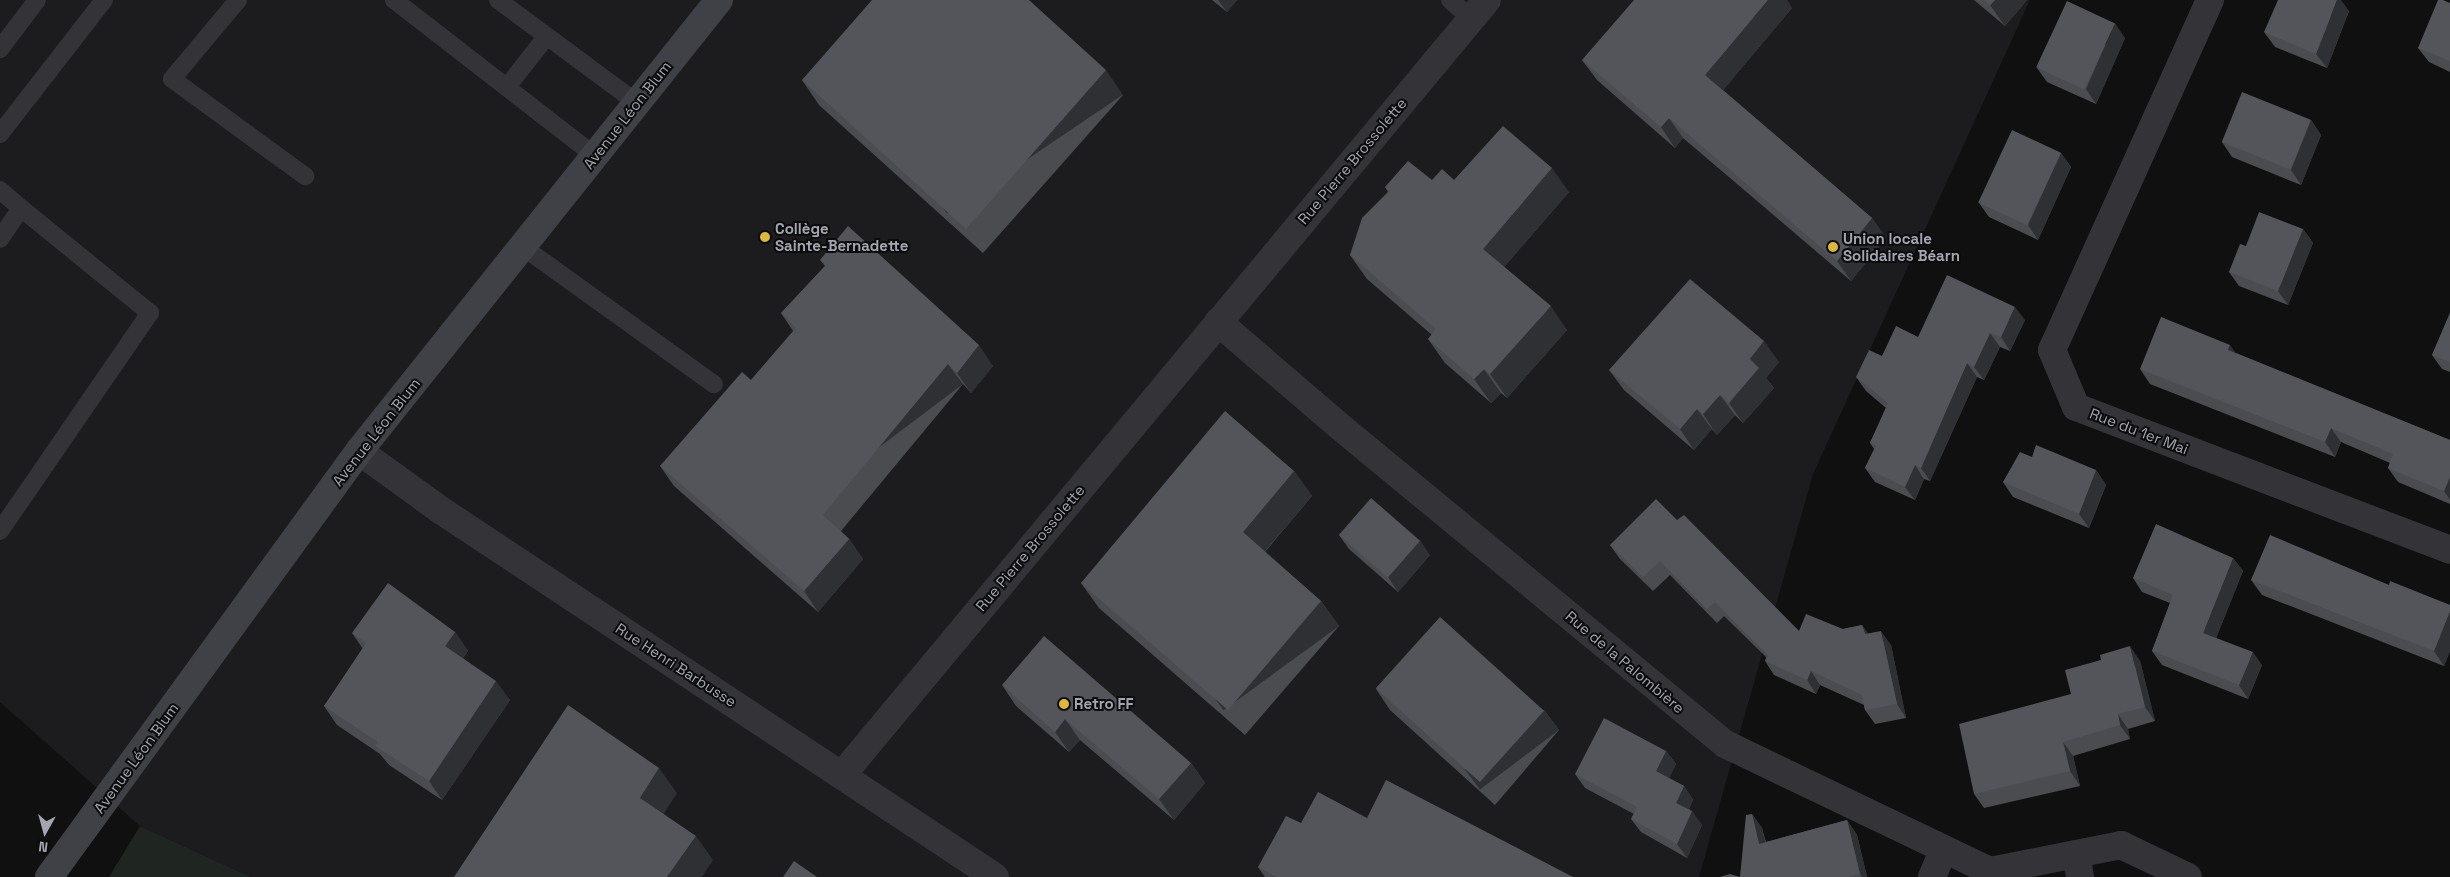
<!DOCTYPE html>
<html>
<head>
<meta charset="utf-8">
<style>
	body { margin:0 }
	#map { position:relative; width:2450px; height:877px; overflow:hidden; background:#101011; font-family:"Space Grotesk",sans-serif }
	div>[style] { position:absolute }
	.built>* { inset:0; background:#1c1c1e }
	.green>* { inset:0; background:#1f2520 }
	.lane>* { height:18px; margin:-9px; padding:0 9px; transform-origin:9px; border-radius:9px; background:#343438 }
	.street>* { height:28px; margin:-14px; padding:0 14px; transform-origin:14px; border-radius:14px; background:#343438 }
	.secondary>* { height:28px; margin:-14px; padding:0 14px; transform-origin:14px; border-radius:14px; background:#404146 }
	.wall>* { inset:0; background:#4b4c50 }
	.shaded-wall>* { inset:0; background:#2f3033; transform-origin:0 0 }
	.building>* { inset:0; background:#54555b; transform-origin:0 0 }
	.dots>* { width:14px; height:14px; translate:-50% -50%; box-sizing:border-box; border:2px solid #0b0b0c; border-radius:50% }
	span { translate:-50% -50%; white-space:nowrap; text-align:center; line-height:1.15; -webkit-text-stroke:4px #0b0b0c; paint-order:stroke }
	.street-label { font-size:15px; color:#a3a6b1 }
	.poi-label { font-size:15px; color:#a3a6b1; font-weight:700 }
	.left { translate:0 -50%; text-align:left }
	.north { position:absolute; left:20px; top:807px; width:50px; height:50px; -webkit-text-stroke:4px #0b0b0c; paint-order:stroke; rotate:187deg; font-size:14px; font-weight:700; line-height:20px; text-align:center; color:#a3a6b1 }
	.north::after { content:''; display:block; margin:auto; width:18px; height:22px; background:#a3a6b1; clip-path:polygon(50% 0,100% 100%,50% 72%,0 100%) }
</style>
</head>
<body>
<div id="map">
	<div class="built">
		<i style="clip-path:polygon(0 0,2030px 0,1813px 474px,1699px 877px,251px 877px,140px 826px,0 702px)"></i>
	</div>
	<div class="green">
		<i style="clip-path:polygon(140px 826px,251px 877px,109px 877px)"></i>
	</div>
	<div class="lane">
		<i style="left:238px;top:0;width:103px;rotate:129.9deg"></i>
		<i style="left:172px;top:79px;width:165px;rotate:36.1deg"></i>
		<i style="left:394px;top:0;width:254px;rotate:37.8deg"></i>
		<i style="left:498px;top:0;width:173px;rotate:36.5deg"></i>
		<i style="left:1450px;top:0;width:28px;rotate:41deg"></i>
		<i style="left:0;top:49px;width:61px;rotate:-52.9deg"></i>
		<i style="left:507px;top:87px;width:63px;rotate:-52deg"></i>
		<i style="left:0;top:134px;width:170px;rotate:-52.2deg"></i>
		<i style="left:0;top:190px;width:28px;rotate:41deg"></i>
		<i style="left:21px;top:208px;width:37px;rotate:124deg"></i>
		<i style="left:523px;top:247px;width:235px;rotate:35.7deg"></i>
		<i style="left:0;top:531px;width:265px;rotate:-55.5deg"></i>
		<i style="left:150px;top:313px;width:166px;rotate:-140.9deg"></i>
	</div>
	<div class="street">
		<i style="left:2210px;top:0;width:384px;rotate:114.3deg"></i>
		<i style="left:2052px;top:350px;width:62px;rotate:67.2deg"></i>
		<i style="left:2076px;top:407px;width:400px;rotate:20.9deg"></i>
		<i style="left:1218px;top:322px;width:158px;rotate:40.6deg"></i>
		<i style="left:1338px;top:425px;width:502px;rotate:39.5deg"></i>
		<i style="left:1725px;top:744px;width:294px;rotate:25.6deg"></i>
		<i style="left:1990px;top:871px;width:134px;rotate:-11.2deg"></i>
		<i style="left:2121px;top:845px;width:74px;rotate:25.5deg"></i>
		<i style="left:359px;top:451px;width:102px;rotate:35.9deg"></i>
		<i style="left:442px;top:511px;width:663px;rotate:33.5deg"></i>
		<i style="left:842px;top:775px;width:1008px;rotate:-50.23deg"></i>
		<i style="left:2076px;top:854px;width:23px;rotate:80deg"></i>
		<i style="left:1932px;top:877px;width:30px;rotate:-67deg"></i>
	</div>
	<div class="secondary">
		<i style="left:49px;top:877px;width:527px;rotate:-53.96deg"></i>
		<i style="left:359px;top:451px;width:577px;rotate:-51.4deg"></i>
	</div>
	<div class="wall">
		<i style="clip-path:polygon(1212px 0,1237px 0,1227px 12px)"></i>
		<i style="clip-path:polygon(1974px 0,2027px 0,2005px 26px)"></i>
		<i style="clip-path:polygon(2450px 3px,2450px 72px,2429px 62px,2418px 48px)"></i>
		<i style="clip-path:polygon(1792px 8px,1723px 90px,1872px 218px,1886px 238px,1851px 281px,1683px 138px,1675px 148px,1597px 80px,1582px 60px)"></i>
		<i style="clip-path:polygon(2349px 11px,2327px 68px,2275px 47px,2264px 32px)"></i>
		<i style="clip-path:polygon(2125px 38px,2096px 104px,2047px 82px,2037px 68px)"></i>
		<i style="clip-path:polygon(802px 80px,1123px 95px,983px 253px,819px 105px)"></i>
		<i style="clip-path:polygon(2311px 120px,2321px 135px,2301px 185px,2232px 157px,2222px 142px)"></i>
		<i style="clip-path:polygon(2061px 153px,2071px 167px,2038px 240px,1989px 217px,1979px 203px)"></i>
		<i style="clip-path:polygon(1432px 180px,1454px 180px,1569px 192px,1504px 267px,1567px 330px,1507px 398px,1501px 393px,1491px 403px,1445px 363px,1428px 339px,1432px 335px,1367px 279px,1350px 255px,1388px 192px,1385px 187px)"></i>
		<i style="clip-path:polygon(2303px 229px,2313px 243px,2288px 305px,2239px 286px,2229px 272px,2246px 246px)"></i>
		<i style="clip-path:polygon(820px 260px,993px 366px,971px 393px,963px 384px,841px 531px,849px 539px,863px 559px,818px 612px,674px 486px,660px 466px,751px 380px,793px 331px,781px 313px,825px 266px)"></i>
		<i style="clip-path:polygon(2450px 313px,2450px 372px,2442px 369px,2432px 355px)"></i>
		<i style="clip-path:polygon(2025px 320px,2010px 351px,2000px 347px,1984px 380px,1977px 377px,1930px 481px,1924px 479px,1915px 500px,1875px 482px,1865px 468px,1874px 449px,1870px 443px,1886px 408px,1866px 391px,1856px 377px,1882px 356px,1918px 337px)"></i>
		<i style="clip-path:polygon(2236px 353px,2450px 440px,2450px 504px,2398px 482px,2388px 468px,2390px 463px,2341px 442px,2335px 457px,2150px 384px,2140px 369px)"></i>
		<i style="clip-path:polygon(1779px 362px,1766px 378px,1774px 388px,1743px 423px,1735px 415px,1717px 435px,1712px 429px,1694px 450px,1624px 390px,1609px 370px)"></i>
		<i style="clip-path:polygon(2032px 457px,2096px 470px,2106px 485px,2089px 528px,2013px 497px,2003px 482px)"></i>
		<i style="clip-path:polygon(1294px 471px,1312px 496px,1265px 552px,1321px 601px,1339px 626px,1245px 735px,1099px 608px,1081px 583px)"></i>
		<i style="clip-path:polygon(1677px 520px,1799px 631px,1843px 629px,1862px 625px,1868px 634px,1891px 645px,1906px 718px,1875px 724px,1865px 710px,1864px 705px,1820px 685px,1816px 694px,1774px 675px,1765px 661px,1766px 657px,1724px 616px,1717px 623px,1670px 575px,1653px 591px,1620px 559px,1610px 545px)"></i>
		<i style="clip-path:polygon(1339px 535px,1430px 555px,1398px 592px,1349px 549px)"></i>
		<i style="clip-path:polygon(2233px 558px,2243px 571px,2216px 638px,2262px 665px,2248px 699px,2162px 665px,2152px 651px,2170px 603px,2142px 592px,2133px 578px)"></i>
		<i style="clip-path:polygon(2251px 580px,2389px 585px,2450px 605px,2450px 651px,2444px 666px,2262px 595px)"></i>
		<i style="clip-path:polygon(455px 632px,468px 651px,463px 658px,510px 700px,442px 800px,389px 765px,380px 754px,337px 725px,324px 706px,363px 649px,352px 633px)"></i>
		<i style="clip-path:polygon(2140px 661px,2155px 721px,2128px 729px,2130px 739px,2073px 756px,2080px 786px,1984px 808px,1974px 794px)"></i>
		<i style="clip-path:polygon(1002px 685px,1191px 763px,1205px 783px,1174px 820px,1080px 740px,1069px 752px,1016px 706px)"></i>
		<i style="clip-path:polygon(1376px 689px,1544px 710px,1559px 730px,1495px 805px,1390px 710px)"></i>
		<i style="clip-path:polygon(1666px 751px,1676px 764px,1669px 778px,1684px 786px,1693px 800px,1689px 809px,1702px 825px,1687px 858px,1641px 832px,1631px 819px,1634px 814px,1585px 788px,1575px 774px)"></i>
		<i style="clip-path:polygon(1752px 814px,1762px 828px,1766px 842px,1847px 820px,1857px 835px,1867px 877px,1720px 877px,1740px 877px)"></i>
		<i style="clip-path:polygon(1367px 818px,1573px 877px,1265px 877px,1258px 867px,1301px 823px)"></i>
	</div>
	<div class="shaded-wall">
		<i style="clip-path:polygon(1218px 0,1237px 0,1227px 12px)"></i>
		<i style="clip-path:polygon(1768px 0,1787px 0,1792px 8px,1719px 95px,1705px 75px)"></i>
		<i style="clip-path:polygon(1995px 0,2027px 0,2005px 26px,1990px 5px)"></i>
		<i style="clip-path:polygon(2337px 0,2341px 0,2349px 11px,2327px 68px,2316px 54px)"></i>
		<i style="clip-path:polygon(2115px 23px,2125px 38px,2096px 104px,2086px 89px)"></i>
		<i style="left:1106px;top:70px;width:30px;height:212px;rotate:56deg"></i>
		<i style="clip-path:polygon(1669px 118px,1683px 138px,1675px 148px,1661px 127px)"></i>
		<i style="clip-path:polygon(2311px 120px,2321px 135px,2301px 185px,2291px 170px)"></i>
		<i style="clip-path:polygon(2061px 153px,2071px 167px,2038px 240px,2028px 225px)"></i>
		<i style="clip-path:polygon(1552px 168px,1569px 192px,1499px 273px,1483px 249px)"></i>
		<i style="clip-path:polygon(1872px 218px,1886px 238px,1851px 281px,1837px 261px)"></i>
		<i style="clip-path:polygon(2303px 229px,2313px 243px,2288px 305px,2278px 291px)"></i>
		<i style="clip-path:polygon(1551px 306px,1567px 330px,1507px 398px,1490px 374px)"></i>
		<i style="clip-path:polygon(2015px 307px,2025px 320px,2010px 351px,2001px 337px)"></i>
		<i style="clip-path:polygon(1990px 333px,2000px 347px,1984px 380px,1974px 367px)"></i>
		<i style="clip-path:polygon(1764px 341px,1779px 362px,1766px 378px,1774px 388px,1743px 423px,1729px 403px,1750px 359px)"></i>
		<i style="clip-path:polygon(979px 345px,993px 366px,971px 393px,957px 373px)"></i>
		<i style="clip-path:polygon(2230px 345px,2240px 359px,2228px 350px)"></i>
		<i style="clip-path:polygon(1967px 363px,1977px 377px,1930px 481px,1921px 468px)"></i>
		<i style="left:948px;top:364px;width:25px;height:196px;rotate:53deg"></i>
		<i style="clip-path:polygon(1484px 369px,1501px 393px,1491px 403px,1474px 379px)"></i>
		<i style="clip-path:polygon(1720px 395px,1735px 415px,1717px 435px,1703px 414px)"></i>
		<i style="clip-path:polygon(1697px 409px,1712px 429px,1694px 450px,1680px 429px)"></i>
		<i style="clip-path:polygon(2331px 428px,2341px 442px,2335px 457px,2325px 442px)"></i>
		<i style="clip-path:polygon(1915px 465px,1924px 479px,1915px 500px,1905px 487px)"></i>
		<i style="clip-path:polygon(2096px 470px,2106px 485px,2089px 528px,2079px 514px)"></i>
		<i style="clip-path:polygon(1294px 471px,1312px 496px,1260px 557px,1243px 532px)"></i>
		<i style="clip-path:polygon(2450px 477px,2450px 500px,2444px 491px)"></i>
		<i style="clip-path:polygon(849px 539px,863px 559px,818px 612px,804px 591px)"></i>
		<i style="clip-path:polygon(1420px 540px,1430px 555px,1398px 592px,1388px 577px)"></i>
		<i style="clip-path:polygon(2233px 558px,2243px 571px,2213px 646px,2203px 633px)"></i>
		<i style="left:1321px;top:601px;width:31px;height:143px;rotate:54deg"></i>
		<i style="clip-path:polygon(2450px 611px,2450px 651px,2444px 666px,2434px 651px)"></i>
		<i style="clip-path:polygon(1862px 625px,1872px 639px,1865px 634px)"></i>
		<i style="clip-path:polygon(1881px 631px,1891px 645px,1906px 718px,1897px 704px)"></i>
		<i style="clip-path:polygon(455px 632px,468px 651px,458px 665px,445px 646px)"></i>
		<i style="clip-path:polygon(2130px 646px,2140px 661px,2155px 721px,2145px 707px)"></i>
		<i style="clip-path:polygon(2253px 652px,2262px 665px,2248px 699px,2239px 685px)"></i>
		<i style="clip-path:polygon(1811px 671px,1820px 685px,1816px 694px,1807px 680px)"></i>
		<i style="clip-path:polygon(496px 681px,510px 700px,442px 800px,429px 781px)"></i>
		<i style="left:1544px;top:710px;width:25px;height:99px;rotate:53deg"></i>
		<i style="clip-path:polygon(2118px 714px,2128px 729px,2130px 739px,2120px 725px)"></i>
		<i style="clip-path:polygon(1065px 719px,1080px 740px,1069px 752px,1055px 732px)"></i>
		<i style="clip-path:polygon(2063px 742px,2073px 756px,2080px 786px,2070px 771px)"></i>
		<i style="clip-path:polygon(1666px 751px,1676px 764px,1666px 785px,1656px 771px)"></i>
		<i style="clip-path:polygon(1191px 763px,1205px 783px,1174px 820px,1159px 799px)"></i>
		<i style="clip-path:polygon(659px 768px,677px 793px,658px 823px,640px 798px)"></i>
		<i style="clip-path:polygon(1684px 786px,1693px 800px,1685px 817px,1676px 803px)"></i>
		<i style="clip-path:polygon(1692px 811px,1702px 825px,1687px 858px,1677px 844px)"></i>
		<i style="clip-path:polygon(1752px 814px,1762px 828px,1769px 858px,1759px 844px)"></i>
		<i style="clip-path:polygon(1847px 820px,1857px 835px,1867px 877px,1862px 877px,1860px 874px)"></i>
		<i style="clip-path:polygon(696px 836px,713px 860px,702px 877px,667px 877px)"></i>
	</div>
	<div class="building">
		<i style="clip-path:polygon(872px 0,1029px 0,1106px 70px,966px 229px,802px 80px)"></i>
		<i style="clip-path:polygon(1634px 0,1768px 0,1705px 75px,1872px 218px,1837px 261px,1669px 118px,1661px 127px,1582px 60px)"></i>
		<i style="clip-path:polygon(1984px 0,1995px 0,1990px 5px)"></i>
		<i style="clip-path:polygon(2278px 0,2337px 0,2316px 54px,2264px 32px)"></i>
		<i style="clip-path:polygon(2438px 0,2443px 0,2450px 3px,2450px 61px,2418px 48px)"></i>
		<i style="left:2067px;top:1px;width:53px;height:73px;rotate:25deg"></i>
		<i style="left:2242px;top:92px;width:74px;height:54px;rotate:22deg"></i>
		<i style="clip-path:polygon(1503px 126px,1552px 168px,1483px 249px,1551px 306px,1490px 374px,1484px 369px,1474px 379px,1428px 339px,1436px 329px,1350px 255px,1362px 218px,1389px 191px,1385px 187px,1408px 161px,1432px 180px,1442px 169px,1454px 180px)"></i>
		<i style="left:2012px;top:130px;width:54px;height:80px;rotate:25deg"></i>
		<i style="clip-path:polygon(2259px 212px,2303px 229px,2278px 291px,2229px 272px,2240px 244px,2246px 246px)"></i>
		<i style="clip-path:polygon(848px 226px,979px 345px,957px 373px,948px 364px,823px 515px,849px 539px,804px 591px,660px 466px,742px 372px,751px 380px,796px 328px,781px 313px,826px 265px,820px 260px)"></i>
		<i style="clip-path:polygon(1947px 275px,2015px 307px,2001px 337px,1990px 333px,1974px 367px,1967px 363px,1921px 468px,1915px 465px,1905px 487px,1865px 468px,1876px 446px,1870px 443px,1888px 403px,1856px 377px,1869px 350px,1882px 356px,1896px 326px,1918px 337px)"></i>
		<i style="clip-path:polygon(1690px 279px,1764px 341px,1750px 359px,1759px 368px,1729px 403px,1720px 395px,1703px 414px,1697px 409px,1680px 429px,1609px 370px)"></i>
		<i style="clip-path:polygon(2450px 313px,2450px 362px,2432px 355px)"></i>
		<i style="clip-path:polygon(2161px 317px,2230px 345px,2228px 350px,2450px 440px,2450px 477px,2444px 491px,2388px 468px,2393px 454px,2331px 428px,2325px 442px,2140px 369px)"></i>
		<i style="clip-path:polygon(1225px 411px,1294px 471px,1243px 532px,1321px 601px,1228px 710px,1081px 583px)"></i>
		<i style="clip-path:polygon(2036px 445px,2096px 470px,2079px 514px,2003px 482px,2020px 452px,2032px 457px)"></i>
		<i style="left:1371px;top:498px;width:65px;height:49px;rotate:41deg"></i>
		<i style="clip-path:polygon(1656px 499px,1677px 520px,1684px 515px,1799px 631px,1806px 614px,1843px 629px,1862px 625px,1865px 634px,1881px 631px,1897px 704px,1865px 710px,1862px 695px,1811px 671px,1807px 680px,1765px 661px,1768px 655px,1715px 602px,1707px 609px,1660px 561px,1643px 577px,1610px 545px)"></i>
		<i style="clip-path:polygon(2156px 524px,2233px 558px,2203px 633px,2253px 652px,2239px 685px,2152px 651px,2173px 595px,2133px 578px)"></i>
		<i style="clip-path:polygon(2270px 535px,2389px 585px,2390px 581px,2450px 605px,2450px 611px,2434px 651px,2251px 580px)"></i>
		<i style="clip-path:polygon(388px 583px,455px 632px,445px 646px,496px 681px,429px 781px,375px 746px,378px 742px,324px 706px,366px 643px,352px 633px)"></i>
		<i style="left:1440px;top:617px;width:140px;height:96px;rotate:42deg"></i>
		<i style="clip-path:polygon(1044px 636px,1191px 763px,1159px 799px,1065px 719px,1055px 732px,1002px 685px)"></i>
		<i style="clip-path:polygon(2130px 646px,2145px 707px,2118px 714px,2120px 725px,2063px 742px,2070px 771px,1974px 794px,1959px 724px,2071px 694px,2065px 670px,2101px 660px,2100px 655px)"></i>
		<i style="clip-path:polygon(568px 705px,659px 768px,640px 798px,696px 836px,667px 877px,454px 877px)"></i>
		<i style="clip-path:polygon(1604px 718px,1666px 751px,1656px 771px,1684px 786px,1676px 803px,1692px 811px,1677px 844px,1631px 819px,1637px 807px,1575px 774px)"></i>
		<i style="clip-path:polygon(1386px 780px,1573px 877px,1277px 877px,1258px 867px,1286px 816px,1301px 823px,1318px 792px,1367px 818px)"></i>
		<i style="clip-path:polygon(1752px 814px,1759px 844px,1847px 820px,1860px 874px,1848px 877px,1720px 877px,1730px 874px,1740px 877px,1746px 815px)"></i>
		<i style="clip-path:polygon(794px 861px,817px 877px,783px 877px)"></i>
	</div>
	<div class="dots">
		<i style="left:765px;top:237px;background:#ddb83c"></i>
		<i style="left:1833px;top:247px;background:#ddb83c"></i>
		<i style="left:1064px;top:704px;background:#ddb83c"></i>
	</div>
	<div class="street-label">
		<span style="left:627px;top:115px;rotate:-52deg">Avenue Léon Blum</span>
		<span style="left:1352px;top:161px;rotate:-50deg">Rue Pierre Brossolette</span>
		<span style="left:2139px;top:431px;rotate:21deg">Rue du 1er Mai</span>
		<span style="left:376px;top:432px;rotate:-52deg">Avenue Léon Blum</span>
		<span style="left:1030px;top:548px;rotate:-50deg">Rue Pierre Brossolette</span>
		<span style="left:1625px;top:662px;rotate:40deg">Rue de la Palombière</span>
		<span style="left:676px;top:665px;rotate:33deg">Rue Henri Barbusse</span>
		<span style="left:136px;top:758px;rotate:-54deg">Avenue Léon Blum</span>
	</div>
	<div class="poi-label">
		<span class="left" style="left:775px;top:237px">Collège<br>Sainte-Bernadette</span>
		<span class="left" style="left:1843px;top:247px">Union locale<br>Solidaires Béarn</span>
		<span class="left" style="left:1074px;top:704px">Retro FF</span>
	</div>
	<div class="north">N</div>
</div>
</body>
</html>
